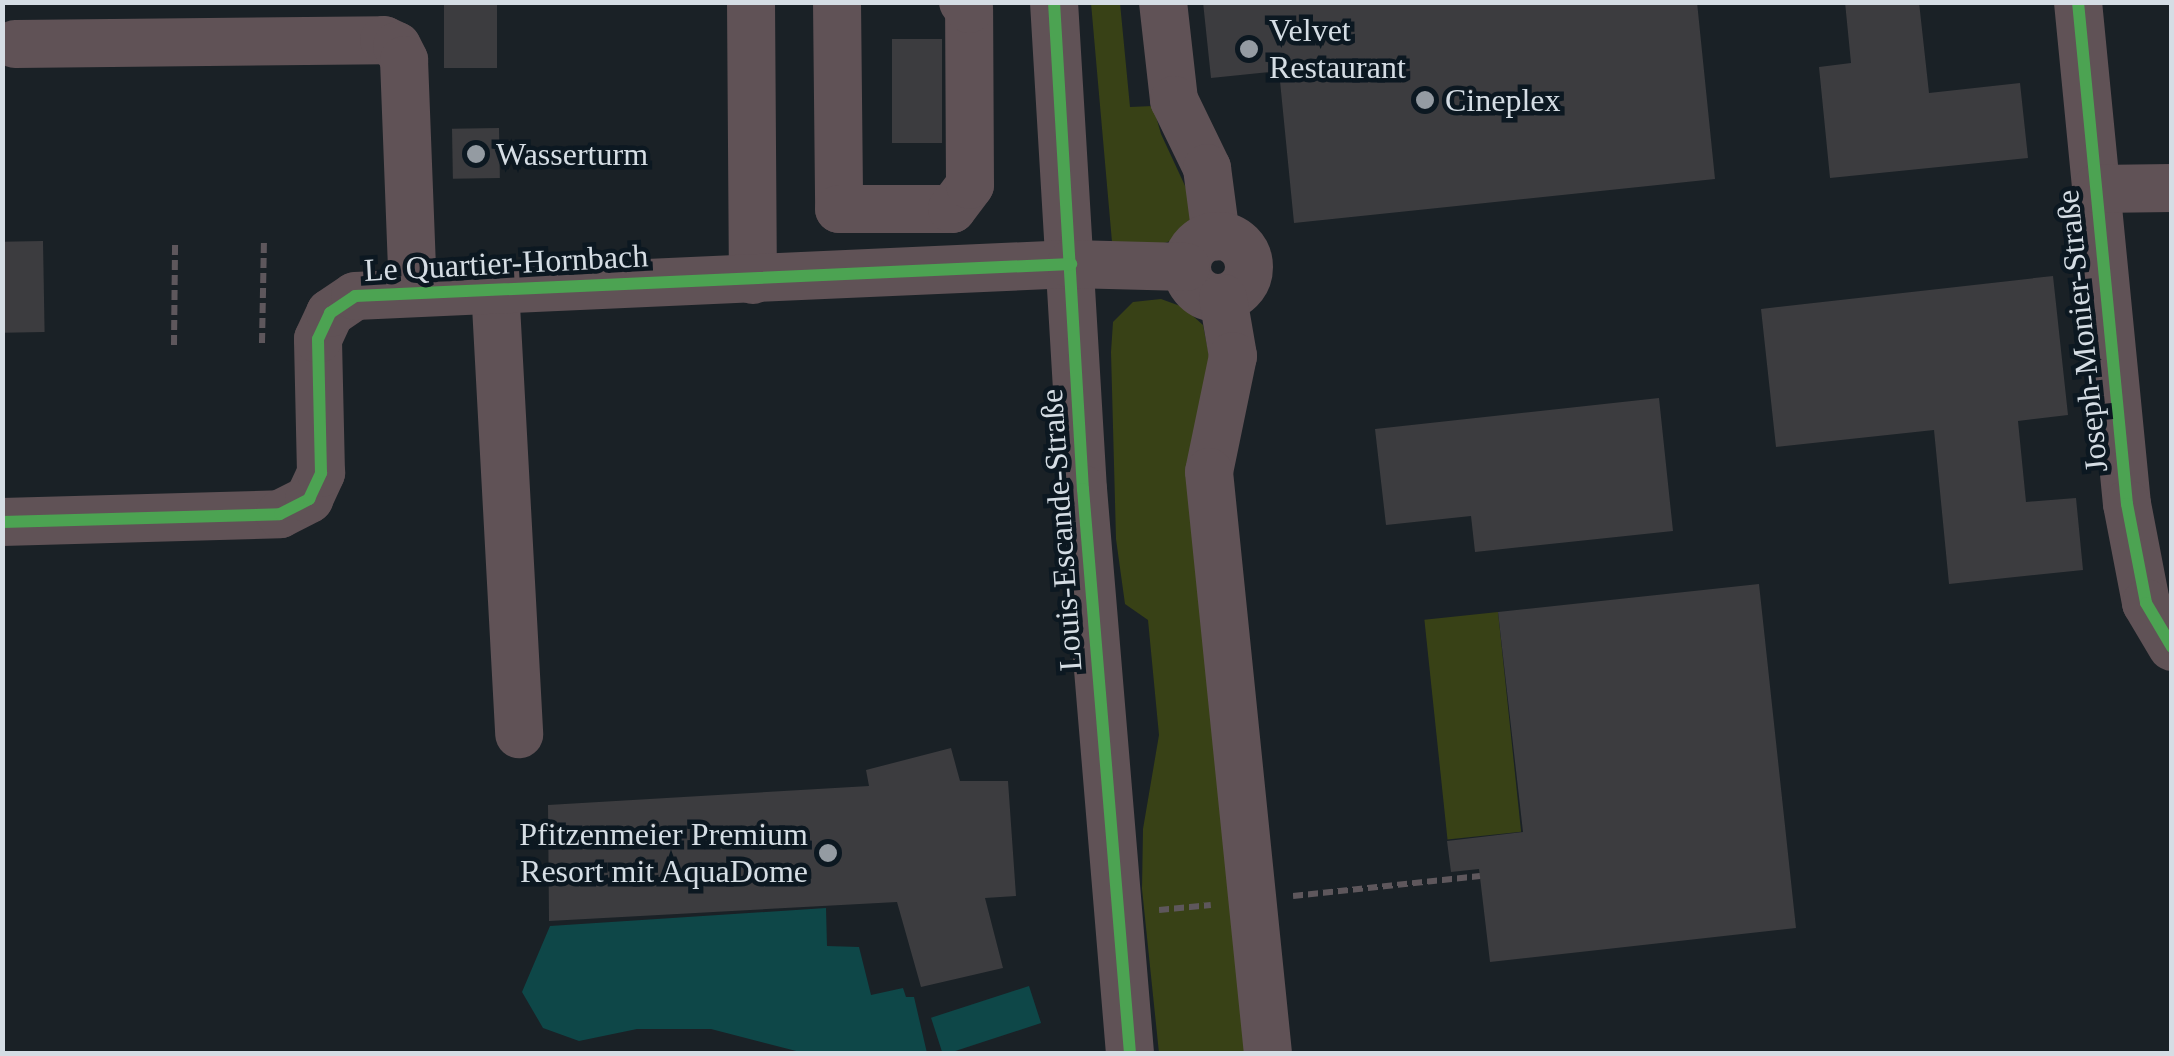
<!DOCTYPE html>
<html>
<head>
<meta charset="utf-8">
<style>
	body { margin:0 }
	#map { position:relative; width:2174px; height:1056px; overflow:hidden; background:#1a2126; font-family:"Times New Roman",serif }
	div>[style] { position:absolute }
	.green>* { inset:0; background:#384116; transform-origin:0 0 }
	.water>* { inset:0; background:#0e4748; transform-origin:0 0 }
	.building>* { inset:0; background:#3c3c3f; transform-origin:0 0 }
	.path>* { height:6px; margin-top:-3px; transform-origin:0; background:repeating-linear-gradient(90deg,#5e575c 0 10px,transparent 0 15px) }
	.minor>* { height:48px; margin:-24px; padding:0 24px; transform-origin:24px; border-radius:24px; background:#605256 }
	.minor>.ring { margin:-24px; padding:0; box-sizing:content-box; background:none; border:48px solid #605256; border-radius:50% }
	.cycleway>* { height:12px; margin:-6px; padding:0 6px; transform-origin:6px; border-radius:6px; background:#4ca352 }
	.dots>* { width:28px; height:28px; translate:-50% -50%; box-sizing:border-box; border:5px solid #0c1821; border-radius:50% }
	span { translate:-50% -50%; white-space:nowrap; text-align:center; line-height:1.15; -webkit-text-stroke:9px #0c1821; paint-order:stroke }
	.poi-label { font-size:32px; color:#d5dde4 }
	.left { translate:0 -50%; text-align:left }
	.right { translate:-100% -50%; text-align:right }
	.street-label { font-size:32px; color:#d5dde4 }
	.frame { position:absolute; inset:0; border:5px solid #d5dde4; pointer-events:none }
</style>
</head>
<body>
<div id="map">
	<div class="green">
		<i style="clip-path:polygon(1091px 3px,1120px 3px,1130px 107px,1153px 106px,1161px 134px,1193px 203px,1193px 226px,1179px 238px,1150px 248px,1112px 242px)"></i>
		<i style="clip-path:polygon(1161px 299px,1183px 307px,1203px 325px,1209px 355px,1252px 1053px,1159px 1053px,1142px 889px,1143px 829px,1159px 735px,1148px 620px,1125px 604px,1116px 539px,1111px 352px,1113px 322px,1133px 302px)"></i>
		<i style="left:1498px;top:612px;width:221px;height:74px;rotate:84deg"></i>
	</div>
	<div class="water">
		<i style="clip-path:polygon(826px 908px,827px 946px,859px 947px,871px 995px,903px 988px,906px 997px,914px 997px,927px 1053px,804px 1053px,711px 1029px,637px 1029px,579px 1041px,543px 1028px,522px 992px,550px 926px)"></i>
		<i style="left:1029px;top:986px;width:39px;height:103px;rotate:72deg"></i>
	</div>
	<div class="building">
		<i style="left:444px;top:2px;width:53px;height:66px"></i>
		<i style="clip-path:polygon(1203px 2px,1697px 2px,1715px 179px,1294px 223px,1279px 71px,1211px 78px)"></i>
		<i style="clip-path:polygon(1845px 2px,1919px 2px,1929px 93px,2020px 83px,2028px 158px,1830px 178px,1819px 67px,1851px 63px)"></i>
		<i style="left:942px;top:39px;width:104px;height:50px;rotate:90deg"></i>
		<i style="left:499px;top:128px;width:50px;height:47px;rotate:89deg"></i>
		<i style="left:43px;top:241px;width:91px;height:41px;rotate:89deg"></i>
		<i style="clip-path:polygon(2053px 276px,2068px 415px,2018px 421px,2026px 502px,2076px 498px,2083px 570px,1949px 584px,1934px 430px,1776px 447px,1761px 309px)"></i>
		<i style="clip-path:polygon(1659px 398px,1673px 531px,1475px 552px,1471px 516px,1386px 525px,1375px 429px)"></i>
		<i style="clip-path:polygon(1759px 584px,1796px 928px,1490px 962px,1479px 869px,1451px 872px,1447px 841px,1523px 832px,1498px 612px)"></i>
		<i style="clip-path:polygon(951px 748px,960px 781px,1008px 781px,1016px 896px,985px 898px,1003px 968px,921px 987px,897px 902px,549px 921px,548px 805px,869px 786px,866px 770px)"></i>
	</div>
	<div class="path">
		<i style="left:262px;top:343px;width:100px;rotate:-88.9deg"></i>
		<i style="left:174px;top:345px;width:101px;rotate:-89.4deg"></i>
		<i style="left:1293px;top:896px;width:188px;rotate:-6.1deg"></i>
		<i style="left:1159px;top:910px;width:52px;rotate:-5.5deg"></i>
	</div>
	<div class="minor">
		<i style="left:751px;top:2px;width:278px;rotate:89.6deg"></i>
		<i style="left:837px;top:2px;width:207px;rotate:89.4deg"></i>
		<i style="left:839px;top:209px;width:113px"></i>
		<i style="left:952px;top:209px;width:30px;rotate:-53deg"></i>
		<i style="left:970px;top:185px;width:176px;rotate:-90.3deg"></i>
		<i style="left:969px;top:9px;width:9px;rotate:-131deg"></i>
		<i style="left:1054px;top:2px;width:488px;rotate:86.6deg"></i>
		<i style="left:1083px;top:489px;width:567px;rotate:85.24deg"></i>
		<i style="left:1163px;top:2px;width:99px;rotate:83.6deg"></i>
		<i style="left:1174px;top:100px;width:76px;rotate:64.1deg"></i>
		<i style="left:1207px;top:168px;width:69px;rotate:82.5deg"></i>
		<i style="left:2078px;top:2px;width:504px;rotate:84.43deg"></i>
		<i style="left:2127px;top:504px;width:101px;rotate:79.1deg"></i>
		<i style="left:2146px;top:603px;width:51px;rotate:59.4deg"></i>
		<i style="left:15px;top:44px;width:369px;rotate:-0.6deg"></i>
		<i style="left:384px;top:40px;width:14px;rotate:25deg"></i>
		<i style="left:397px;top:46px;width:16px;rotate:63deg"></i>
		<i style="left:404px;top:60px;width:230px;rotate:87.8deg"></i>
		<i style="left:2096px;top:189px;width:76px;rotate:-0.8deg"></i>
		<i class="ring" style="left:1187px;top:236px;width:14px;height:14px"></i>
		<i style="left:495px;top:287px;width:448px;rotate:86.9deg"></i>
		<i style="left:1223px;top:298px;width:59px;rotate:80.2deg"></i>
		<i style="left:1233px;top:356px;width:118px;rotate:101.7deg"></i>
		<i style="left:1209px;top:472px;width:585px;rotate:84.21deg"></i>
		<i style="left:2px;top:522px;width:278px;rotate:-1.6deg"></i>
		<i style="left:280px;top:514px;width:33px;rotate:-27deg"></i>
		<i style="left:309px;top:499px;width:29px;rotate:-65deg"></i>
		<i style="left:321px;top:473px;width:134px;rotate:-91.3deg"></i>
		<i style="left:318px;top:339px;width:29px;rotate:-65deg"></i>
		<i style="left:330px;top:313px;width:30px;rotate:-34deg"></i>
		<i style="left:355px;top:296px;width:717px;rotate:-2.56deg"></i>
		<i style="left:1071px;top:264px;width:115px;rotate:1.5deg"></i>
	</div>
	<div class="cycleway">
		<i style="left:1054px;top:2px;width:488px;rotate:86.6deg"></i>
		<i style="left:1083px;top:489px;width:567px;rotate:85.24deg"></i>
		<i style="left:2078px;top:2px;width:504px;rotate:84.43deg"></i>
		<i style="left:2127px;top:504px;width:101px;rotate:79.1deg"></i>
		<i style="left:2146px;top:603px;width:51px;rotate:59.4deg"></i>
		<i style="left:2px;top:522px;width:278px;rotate:-1.6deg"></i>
		<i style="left:280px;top:514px;width:33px;rotate:-27deg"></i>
		<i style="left:309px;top:499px;width:29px;rotate:-65deg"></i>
		<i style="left:321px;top:473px;width:134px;rotate:-91.3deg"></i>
		<i style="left:318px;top:339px;width:29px;rotate:-65deg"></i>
		<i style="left:330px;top:313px;width:30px;rotate:-34deg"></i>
		<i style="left:355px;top:296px;width:717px;rotate:-2.56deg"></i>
	</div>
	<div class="dots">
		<i style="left:1249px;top:49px;background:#949ba2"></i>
		<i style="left:1425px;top:100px;background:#949ba2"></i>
		<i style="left:476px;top:154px;background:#949ba2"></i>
		<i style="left:828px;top:853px;background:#949ba2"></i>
	</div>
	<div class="poi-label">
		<span class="left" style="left:1269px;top:49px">Velvet<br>Restaurant</span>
		<span class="left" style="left:1445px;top:100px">Cineplex</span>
		<span class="left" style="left:496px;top:154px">Wasserturm</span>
		<span class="right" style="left:808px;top:853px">Pfitzenmeier Premium<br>Resort mit AquaDome</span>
	</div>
	<div class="street-label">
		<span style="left:506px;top:263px;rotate:-3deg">Le Quartier-Hornbach</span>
		<span style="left:2082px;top:331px;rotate:-96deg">Joseph-Monier-Straße</span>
		<span style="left:1061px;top:530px;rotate:-94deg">Louis-Escande-Straße</span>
	</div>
	<div class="frame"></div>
</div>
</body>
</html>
